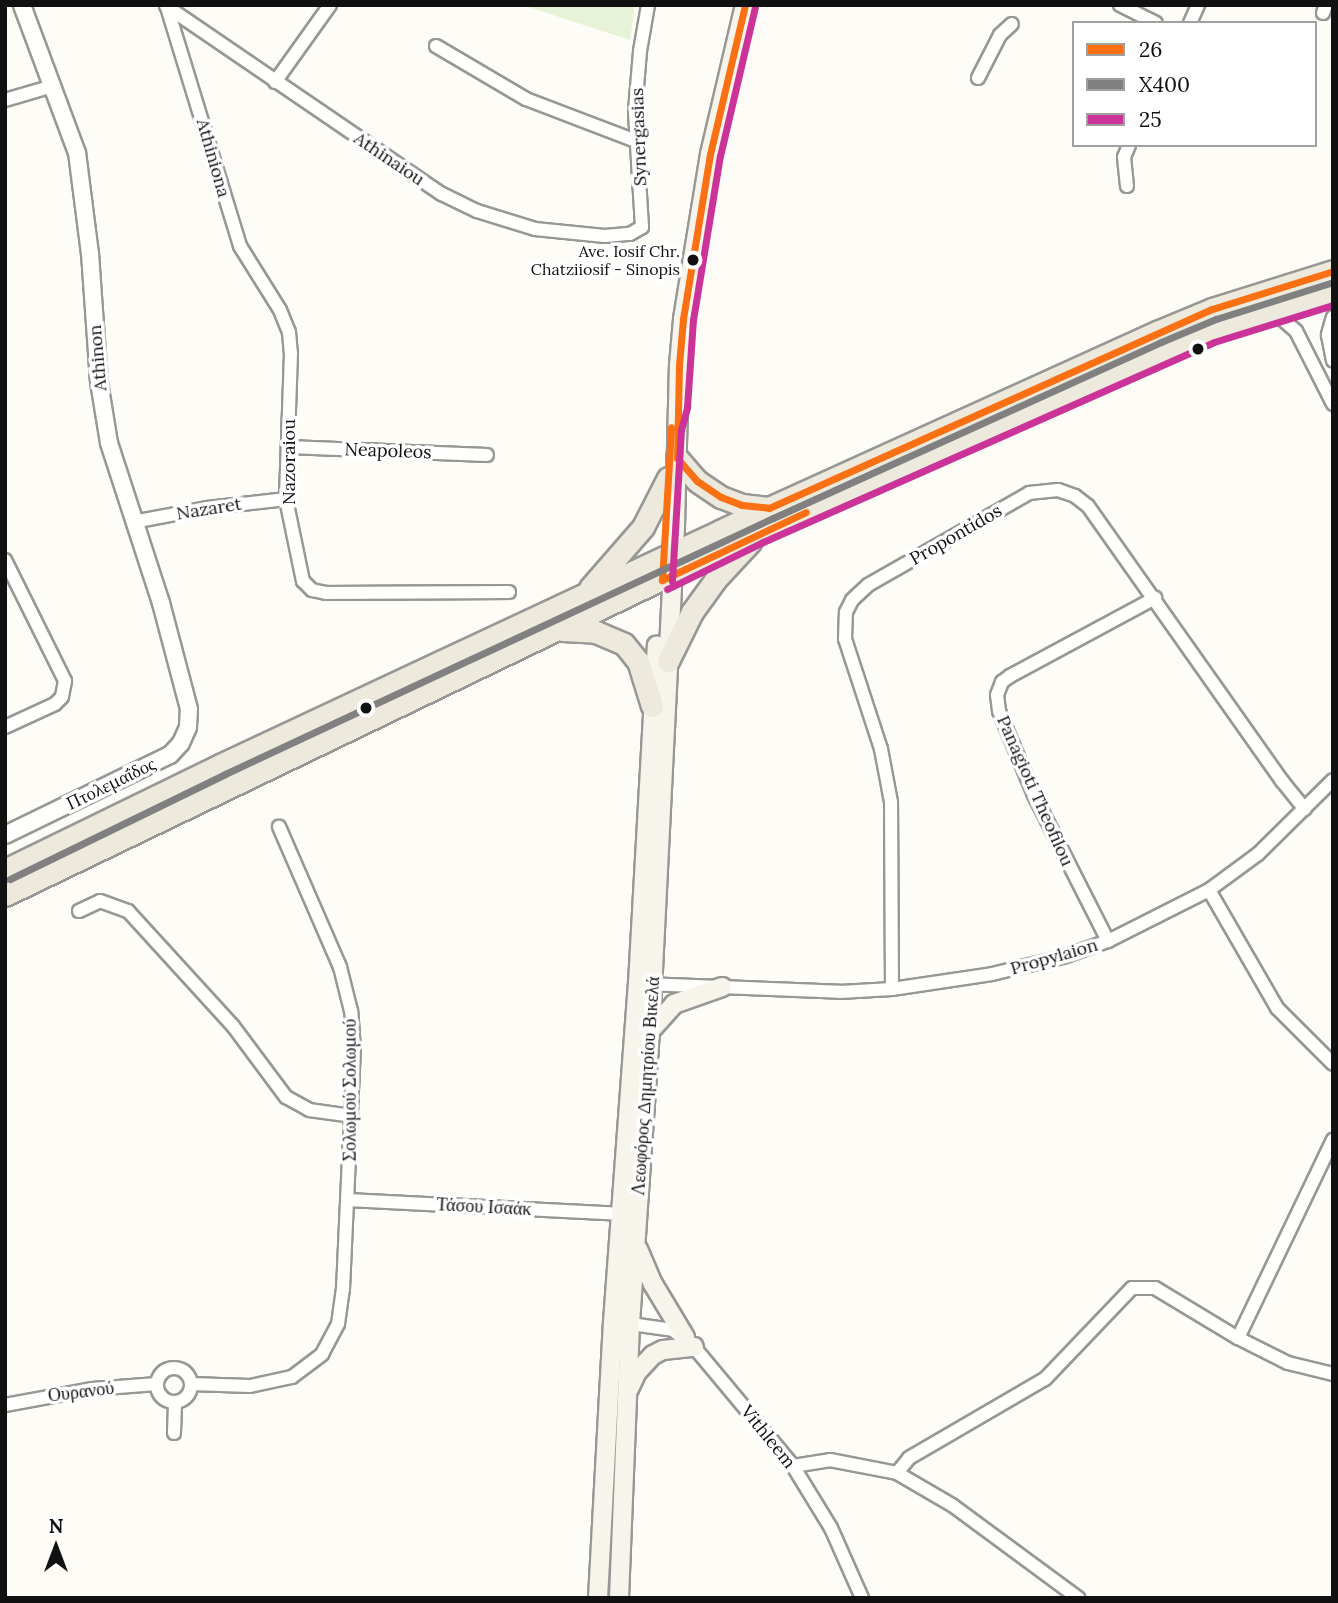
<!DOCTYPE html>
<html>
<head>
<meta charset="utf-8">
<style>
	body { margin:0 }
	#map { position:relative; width:1338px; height:1603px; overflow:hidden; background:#fdfcf7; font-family:Lora,serif }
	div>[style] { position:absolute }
	.green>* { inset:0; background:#e7f3d7 }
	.roads { filter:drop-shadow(2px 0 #979795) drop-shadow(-2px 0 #979795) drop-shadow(0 2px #979795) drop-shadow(0 -2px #979795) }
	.minor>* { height:12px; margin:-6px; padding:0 6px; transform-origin:6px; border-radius:6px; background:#fffffe }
	.minor>.ring { margin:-6px; padding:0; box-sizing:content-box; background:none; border:12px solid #fffffe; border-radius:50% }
	.tertiary>* { height:16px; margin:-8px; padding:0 8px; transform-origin:8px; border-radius:8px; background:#fffffe }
	.secondary>* { height:18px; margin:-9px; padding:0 9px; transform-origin:9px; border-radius:9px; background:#f6f4eb }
	.primary>* { height:21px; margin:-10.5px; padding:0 10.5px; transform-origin:10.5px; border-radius:10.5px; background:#ede9dc }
	.bus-1>* { height:7px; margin:-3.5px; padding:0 3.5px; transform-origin:3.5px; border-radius:3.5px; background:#fb7012 }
	.bus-2>* { height:7px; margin:-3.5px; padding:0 3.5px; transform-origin:3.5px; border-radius:3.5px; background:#808080 }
	.bus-3>* { height:7px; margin:-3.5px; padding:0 3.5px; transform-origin:3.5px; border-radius:3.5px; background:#c39 }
	.dots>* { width:19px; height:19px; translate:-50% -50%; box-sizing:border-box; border:4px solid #fff; border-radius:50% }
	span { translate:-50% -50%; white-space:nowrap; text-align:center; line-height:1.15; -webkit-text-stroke:7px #fff; paint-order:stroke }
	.bus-label { font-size:16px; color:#111 }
	.right { translate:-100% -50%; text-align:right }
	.street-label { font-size:18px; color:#111 }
	.frame { position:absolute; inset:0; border:7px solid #111; pointer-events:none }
	.legend { position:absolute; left:1072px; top:21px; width:245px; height:126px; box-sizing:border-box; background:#fff; border:2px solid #a0a0a0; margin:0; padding:9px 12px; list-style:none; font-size:21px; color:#111 }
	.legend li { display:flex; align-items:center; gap:14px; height:35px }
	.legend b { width:35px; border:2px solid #a0a0a0 }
	.north { position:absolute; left:21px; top:1512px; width:70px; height:70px; -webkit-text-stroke:5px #fff; paint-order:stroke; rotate:0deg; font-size:19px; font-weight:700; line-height:28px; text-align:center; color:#111 }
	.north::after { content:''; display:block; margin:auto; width:24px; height:32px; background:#111; clip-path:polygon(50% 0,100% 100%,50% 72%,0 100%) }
</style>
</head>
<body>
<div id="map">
	<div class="green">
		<i style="clip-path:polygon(522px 5px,635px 5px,630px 40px)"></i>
	</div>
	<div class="roads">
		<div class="minor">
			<i style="left:1120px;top:5px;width:40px;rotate:26.6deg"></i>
			<i style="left:166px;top:6px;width:334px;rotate:34.3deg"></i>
			<i style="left:442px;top:194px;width:39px;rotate:26deg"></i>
			<i style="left:477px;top:211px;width:61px;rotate:17.2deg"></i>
			<i style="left:535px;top:229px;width:70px;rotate:5.7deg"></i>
			<i style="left:605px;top:236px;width:25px;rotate:-5deg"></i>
			<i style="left:630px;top:234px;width:14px;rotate:-30deg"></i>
			<i style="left:642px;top:227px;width:116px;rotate:-93.5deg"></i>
			<i style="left:635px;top:111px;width:60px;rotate:-85.2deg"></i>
			<i style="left:640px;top:51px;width:47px;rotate:-80.1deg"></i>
			<i style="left:167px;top:7px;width:250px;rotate:73deg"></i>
			<i style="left:240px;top:246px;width:75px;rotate:58deg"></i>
			<i style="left:280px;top:310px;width:24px;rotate:68deg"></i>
			<i style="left:289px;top:332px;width:21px;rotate:85deg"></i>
			<i style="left:291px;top:353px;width:146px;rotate:92deg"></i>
			<i style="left:286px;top:499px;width:84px;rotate:78.3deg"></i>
			<i style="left:303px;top:581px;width:13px;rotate:45deg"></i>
			<i style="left:312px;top:590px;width:14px;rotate:12deg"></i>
			<i style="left:326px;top:593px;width:183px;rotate:-0.3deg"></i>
			<i style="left:1323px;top:13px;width:9px;rotate:-69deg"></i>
			<i style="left:1190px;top:23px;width:20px;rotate:-66deg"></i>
			<i style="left:436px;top:46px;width:104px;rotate:30.5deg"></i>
			<i style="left:526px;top:99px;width:118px;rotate:20.9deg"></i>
			<i style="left:978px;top:78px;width:48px;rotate:-62.9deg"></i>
			<i style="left:1000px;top:35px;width:16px;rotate:-43deg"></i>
			<i style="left:275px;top:82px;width:95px;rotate:-54.5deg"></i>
			<i style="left:5px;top:100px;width:50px;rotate:-16.3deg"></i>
			<i style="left:1127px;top:186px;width:29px;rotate:-96deg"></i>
			<i style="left:1124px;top:157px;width:13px;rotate:-67deg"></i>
			<i style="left:1269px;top:313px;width:13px;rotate:23deg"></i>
			<i style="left:1281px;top:318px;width:20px;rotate:41deg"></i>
			<i style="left:1296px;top:331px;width:82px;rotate:63.1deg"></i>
			<i style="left:1333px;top:317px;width:19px;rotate:106deg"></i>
			<i style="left:1328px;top:335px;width:26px;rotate:79deg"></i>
			<i style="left:288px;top:447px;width:199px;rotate:2.3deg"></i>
			<i style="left:133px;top:522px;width:75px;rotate:-10.7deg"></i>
			<i style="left:207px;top:508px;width:80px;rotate:-6.5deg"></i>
			<i style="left:5px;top:560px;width:135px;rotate:63.6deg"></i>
			<i style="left:65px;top:681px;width:16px;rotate:101deg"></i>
			<i style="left:62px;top:697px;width:10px;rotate:135deg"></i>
			<i style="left:55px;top:704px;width:55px;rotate:155.3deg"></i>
			<i style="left:1209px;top:890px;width:136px;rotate:60deg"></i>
			<i style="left:1277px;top:1008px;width:79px;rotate:45deg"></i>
			<i style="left:79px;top:911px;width:23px;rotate:-25deg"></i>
			<i style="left:100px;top:901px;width:30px;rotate:20deg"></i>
			<i style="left:128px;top:911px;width:156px;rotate:47.6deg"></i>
			<i style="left:233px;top:1026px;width:89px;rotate:53.3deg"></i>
			<i style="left:286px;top:1097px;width:26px;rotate:29deg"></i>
			<i style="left:309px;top:1110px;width:43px;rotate:7.9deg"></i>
			<i style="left:1108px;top:941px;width:164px;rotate:-116.9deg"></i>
			<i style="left:1034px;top:795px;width:91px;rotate:-112.6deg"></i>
			<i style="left:999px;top:711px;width:16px;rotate:-97deg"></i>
			<i style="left:997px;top:695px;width:14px;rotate:-69deg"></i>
			<i style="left:1002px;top:682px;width:10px;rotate:-37deg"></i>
			<i style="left:1010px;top:676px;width:165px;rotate:-28.3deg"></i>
			<i style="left:645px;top:984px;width:195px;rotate:2.3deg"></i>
			<i style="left:840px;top:992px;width:52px;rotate:-3.3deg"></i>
			<i style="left:892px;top:989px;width:101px;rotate:-8.5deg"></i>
			<i style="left:992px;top:974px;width:73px;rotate:-13.5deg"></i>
			<i style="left:1063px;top:957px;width:48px;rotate:-19.6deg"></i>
			<i style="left:1108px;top:941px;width:113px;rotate:-26.8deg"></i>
			<i style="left:1209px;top:890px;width:61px;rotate:-36.3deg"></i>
			<i style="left:1258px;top:854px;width:105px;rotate:-44.6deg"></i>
			<i style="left:892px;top:989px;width:187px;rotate:-90.3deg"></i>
			<i style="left:891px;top:802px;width:54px;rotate:-100.7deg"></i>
			<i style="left:881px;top:749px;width:116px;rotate:-108.1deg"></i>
			<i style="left:845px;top:639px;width:27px;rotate:-88deg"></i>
			<i style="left:846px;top:612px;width:13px;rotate:-63deg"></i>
			<i style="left:852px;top:600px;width:22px;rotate:-43deg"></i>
			<i style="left:868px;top:585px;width:185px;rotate:-29.7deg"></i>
			<i style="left:1029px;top:493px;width:29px;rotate:-6deg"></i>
			<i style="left:1058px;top:490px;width:18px;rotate:19deg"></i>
			<i style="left:1075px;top:496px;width:16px;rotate:38deg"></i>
			<i style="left:1088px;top:506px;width:337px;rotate:54.8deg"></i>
			<i style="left:1282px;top:781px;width:36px;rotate:51deg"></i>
			<i style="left:349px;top:1200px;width:279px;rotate:2.9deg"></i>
			<i style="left:624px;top:1323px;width:49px;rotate:8.1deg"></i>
			<i style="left:673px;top:1330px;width:27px;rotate:39deg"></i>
			<i style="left:694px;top:1347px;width:155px;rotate:50.2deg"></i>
			<i style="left:793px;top:1466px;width:73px;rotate:58.5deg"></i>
			<i style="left:831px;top:1528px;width:77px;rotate:66.1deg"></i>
			<i style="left:1238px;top:1338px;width:220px;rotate:-64.4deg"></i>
			<i class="ring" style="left:157px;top:1368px;width:22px;height:22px"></i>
			<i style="left:191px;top:1384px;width:59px;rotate:1.9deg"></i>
			<i style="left:250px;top:1386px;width:43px;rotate:-12.1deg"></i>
			<i style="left:292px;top:1377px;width:38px;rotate:-37deg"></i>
			<i style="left:322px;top:1354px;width:34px;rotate:-62deg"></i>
			<i style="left:338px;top:1324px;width:35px;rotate:-82deg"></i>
			<i style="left:343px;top:1289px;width:239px;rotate:-87.4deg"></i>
			<i style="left:354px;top:1050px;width:39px;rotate:-94deg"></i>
			<i style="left:351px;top:1011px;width:45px;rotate:-104deg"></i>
			<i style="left:340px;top:967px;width:153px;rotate:-113.5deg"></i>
			<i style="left:5px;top:1405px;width:88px;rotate:-10.4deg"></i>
			<i style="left:92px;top:1389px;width:65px;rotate:-4.4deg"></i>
			<i style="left:174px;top:1433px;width:31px;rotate:-88deg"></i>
			<i style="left:793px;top:1466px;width:37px;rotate:-9deg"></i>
			<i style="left:830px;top:1460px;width:68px;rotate:11deg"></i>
			<i style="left:897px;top:1473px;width:64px;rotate:30.2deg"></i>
			<i style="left:952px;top:1505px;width:157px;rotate:36.4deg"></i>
			<i style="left:897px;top:1473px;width:19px;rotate:-51deg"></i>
			<i style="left:909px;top:1458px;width:157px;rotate:-30.2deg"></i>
			<i style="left:1045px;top:1379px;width:126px;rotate:-46.3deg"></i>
			<i style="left:1132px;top:1288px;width:23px"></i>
			<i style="left:1155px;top:1288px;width:97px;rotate:31.1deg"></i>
			<i style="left:1238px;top:1338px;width:56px;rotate:26.6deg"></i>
			<i style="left:1288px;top:1363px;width:46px;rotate:13.7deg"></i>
		</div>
		<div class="tertiary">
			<i style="left:5px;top:835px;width:183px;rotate:-25.9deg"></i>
			<i style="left:170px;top:755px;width:16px;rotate:-47deg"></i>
			<i style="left:181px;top:743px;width:17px;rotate:-66deg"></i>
			<i style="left:188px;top:727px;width:18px;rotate:-87deg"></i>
			<i style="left:189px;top:709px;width:110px;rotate:-104.8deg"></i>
			<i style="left:161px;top:603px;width:168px;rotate:-108deg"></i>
			<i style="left:109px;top:443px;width:62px;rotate:-99.3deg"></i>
			<i style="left:99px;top:382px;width:128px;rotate:-94deg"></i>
			<i style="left:90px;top:254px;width:102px;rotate:-97.3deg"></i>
			<i style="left:77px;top:153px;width:158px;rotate:-110.4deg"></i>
		</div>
		<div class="secondary">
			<i style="left:650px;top:1031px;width:36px;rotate:-48deg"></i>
			<i style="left:674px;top:1004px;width:51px;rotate:-19.5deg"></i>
			<i style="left:638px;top:1249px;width:38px;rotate:67deg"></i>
			<i style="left:653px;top:1284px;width:62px;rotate:58.9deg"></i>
			<i style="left:629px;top:1389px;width:19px;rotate:-65deg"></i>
			<i style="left:637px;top:1372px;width:23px;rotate:-47deg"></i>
			<i style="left:653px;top:1355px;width:11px;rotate:-27deg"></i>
			<i style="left:663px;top:1350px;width:31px;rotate:-6deg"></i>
			<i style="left:598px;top:1598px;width:276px;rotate:-86.9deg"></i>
			<i style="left:613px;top:1322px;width:340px;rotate:-85.8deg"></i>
			<i style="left:638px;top:983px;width:338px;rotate:-86.8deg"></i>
			<i style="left:619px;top:1598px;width:274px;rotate:-87.7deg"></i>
			<i style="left:630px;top:1324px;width:294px;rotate:-86.1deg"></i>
			<i style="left:650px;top:1031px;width:505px;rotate:-87.16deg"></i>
			<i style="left:675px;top:527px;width:162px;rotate:-88.6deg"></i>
			<i style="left:679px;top:365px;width:46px;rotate:-85deg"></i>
			<i style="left:683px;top:319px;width:167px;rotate:-80.7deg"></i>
			<i style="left:710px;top:154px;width:153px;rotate:-76.8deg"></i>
		</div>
		<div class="primary">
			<i style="left:677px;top:458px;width:30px;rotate:49deg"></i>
			<i style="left:697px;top:481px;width:29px;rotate:34deg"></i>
			<i style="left:721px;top:497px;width:22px;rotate:21deg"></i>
			<i style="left:742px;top:505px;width:27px;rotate:6deg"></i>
			<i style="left:590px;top:588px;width:81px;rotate:-49deg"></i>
			<i style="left:643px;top:527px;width:55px;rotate:-63deg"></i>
			<i style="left:562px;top:630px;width:34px;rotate:3deg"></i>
			<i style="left:596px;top:632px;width:30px;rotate:23deg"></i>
			<i style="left:624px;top:644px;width:22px;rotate:51deg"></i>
			<i style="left:638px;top:661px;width:47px;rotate:72.7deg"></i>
			<i style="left:668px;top:661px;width:55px;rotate:-63.9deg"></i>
			<i style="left:692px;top:612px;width:39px;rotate:-54deg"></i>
			<i style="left:715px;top:580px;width:53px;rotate:-47.3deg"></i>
			<i style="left:5px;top:870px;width:239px;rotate:-26deg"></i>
			<i style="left:220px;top:765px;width:606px;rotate:-25.09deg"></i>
			<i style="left:769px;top:508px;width:426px;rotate:-24.4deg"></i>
			<i style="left:1157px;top:332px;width:60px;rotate:-22.7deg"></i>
			<i style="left:1212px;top:309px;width:127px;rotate:-17.4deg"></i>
			<i style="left:5px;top:895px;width:837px;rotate:-25.71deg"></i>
			<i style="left:759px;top:532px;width:493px;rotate:-23.9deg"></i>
			<i style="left:1210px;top:332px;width:87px;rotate:-18.9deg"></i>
			<i style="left:1292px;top:304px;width:42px;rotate:-13.7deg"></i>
		</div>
	</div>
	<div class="bus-1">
		<i style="left:745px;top:5px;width:153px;rotate:103.2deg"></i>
		<i style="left:710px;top:154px;width:167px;rotate:99.3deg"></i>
		<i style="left:683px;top:319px;width:46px;rotate:95deg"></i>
		<i style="left:679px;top:365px;width:93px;rotate:91.2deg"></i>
		<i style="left:677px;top:458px;width:30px;rotate:49deg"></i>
		<i style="left:697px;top:481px;width:29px;rotate:34deg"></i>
		<i style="left:721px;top:497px;width:22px;rotate:21deg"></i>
		<i style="left:742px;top:505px;width:27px;rotate:6deg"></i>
		<i style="left:769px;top:508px;width:486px;rotate:-24.2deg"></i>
		<i style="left:1212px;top:309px;width:127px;rotate:-17.4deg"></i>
		<i style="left:662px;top:580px;width:159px;rotate:-25.3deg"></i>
		<i style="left:662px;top:580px;width:153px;rotate:-86.6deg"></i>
	</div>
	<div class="bus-2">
		<i style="left:10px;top:879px;width:239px;rotate:-26deg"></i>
		<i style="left:225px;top:774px;width:605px;rotate:-25.04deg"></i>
		<i style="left:773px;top:518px;width:426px;rotate:-24.4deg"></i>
		<i style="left:1161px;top:342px;width:60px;rotate:-22.7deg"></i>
		<i style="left:1216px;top:319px;width:123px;rotate:-17.5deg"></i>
	</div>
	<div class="bus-3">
		<i style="left:672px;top:581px;width:151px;rotate:-86.6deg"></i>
		<i style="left:681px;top:430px;width:24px;rotate:-75deg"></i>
		<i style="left:687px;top:407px;width:87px;rotate:-86.1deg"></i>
		<i style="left:693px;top:320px;width:166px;rotate:-80.7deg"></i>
		<i style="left:720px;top:156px;width:153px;rotate:-76.8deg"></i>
		<i style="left:667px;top:589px;width:107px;rotate:-26.1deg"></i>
		<i style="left:763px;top:542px;width:493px;rotate:-23.9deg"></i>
		<i style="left:1214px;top:342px;width:125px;rotate:-17.3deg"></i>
	</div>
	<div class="dots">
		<i style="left:693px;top:260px;background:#111"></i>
		<i style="left:1198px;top:349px;background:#111"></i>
		<i style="left:366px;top:708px;background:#111"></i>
	</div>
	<div class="bus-label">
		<span class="right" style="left:680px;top:260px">Ave. Iosif Chr.<br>Chatziiosif - Sinopis</span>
	</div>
	<div class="street-label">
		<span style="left:639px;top:137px;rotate:-92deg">Synergasias</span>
		<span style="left:213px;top:158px;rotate:74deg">Athiniona</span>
		<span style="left:389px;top:159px;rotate:34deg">Athinaiou</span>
		<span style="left:98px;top:358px;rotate:-95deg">Athinon</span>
		<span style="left:388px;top:451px;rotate:2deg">Neapoleos</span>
		<span style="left:289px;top:462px;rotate:-90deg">Nazoraiou</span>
		<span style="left:209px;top:509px;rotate:-9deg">Nazaret</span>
		<span style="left:956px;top:535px;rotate:-30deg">Propontidos</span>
		<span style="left:111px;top:784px;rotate:-26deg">Πτολεμαΐδος</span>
		<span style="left:1035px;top:791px;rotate:66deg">Panagioti Theofilou</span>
		<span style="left:1054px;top:957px;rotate:-16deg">Propylaion</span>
		<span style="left:646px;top:1086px;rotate:-86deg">Λεωφόρος Δημητρίου Βικελά</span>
		<span style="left:350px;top:1090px;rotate:-90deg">Σολωμού Σολωμού</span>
		<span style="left:484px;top:1207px;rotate:3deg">Τάσου Ισαάκ</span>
		<span style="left:81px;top:1392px;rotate:-7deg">Ουρανού</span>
		<span style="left:768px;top:1437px;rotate:51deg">Vithleem</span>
	</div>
	<div class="frame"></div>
	<ul class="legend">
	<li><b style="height:9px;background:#fb7012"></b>26</li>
	<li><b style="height:9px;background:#808080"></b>X400</li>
	<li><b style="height:9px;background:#c39"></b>25</li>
	</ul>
	<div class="north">N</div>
</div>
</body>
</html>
